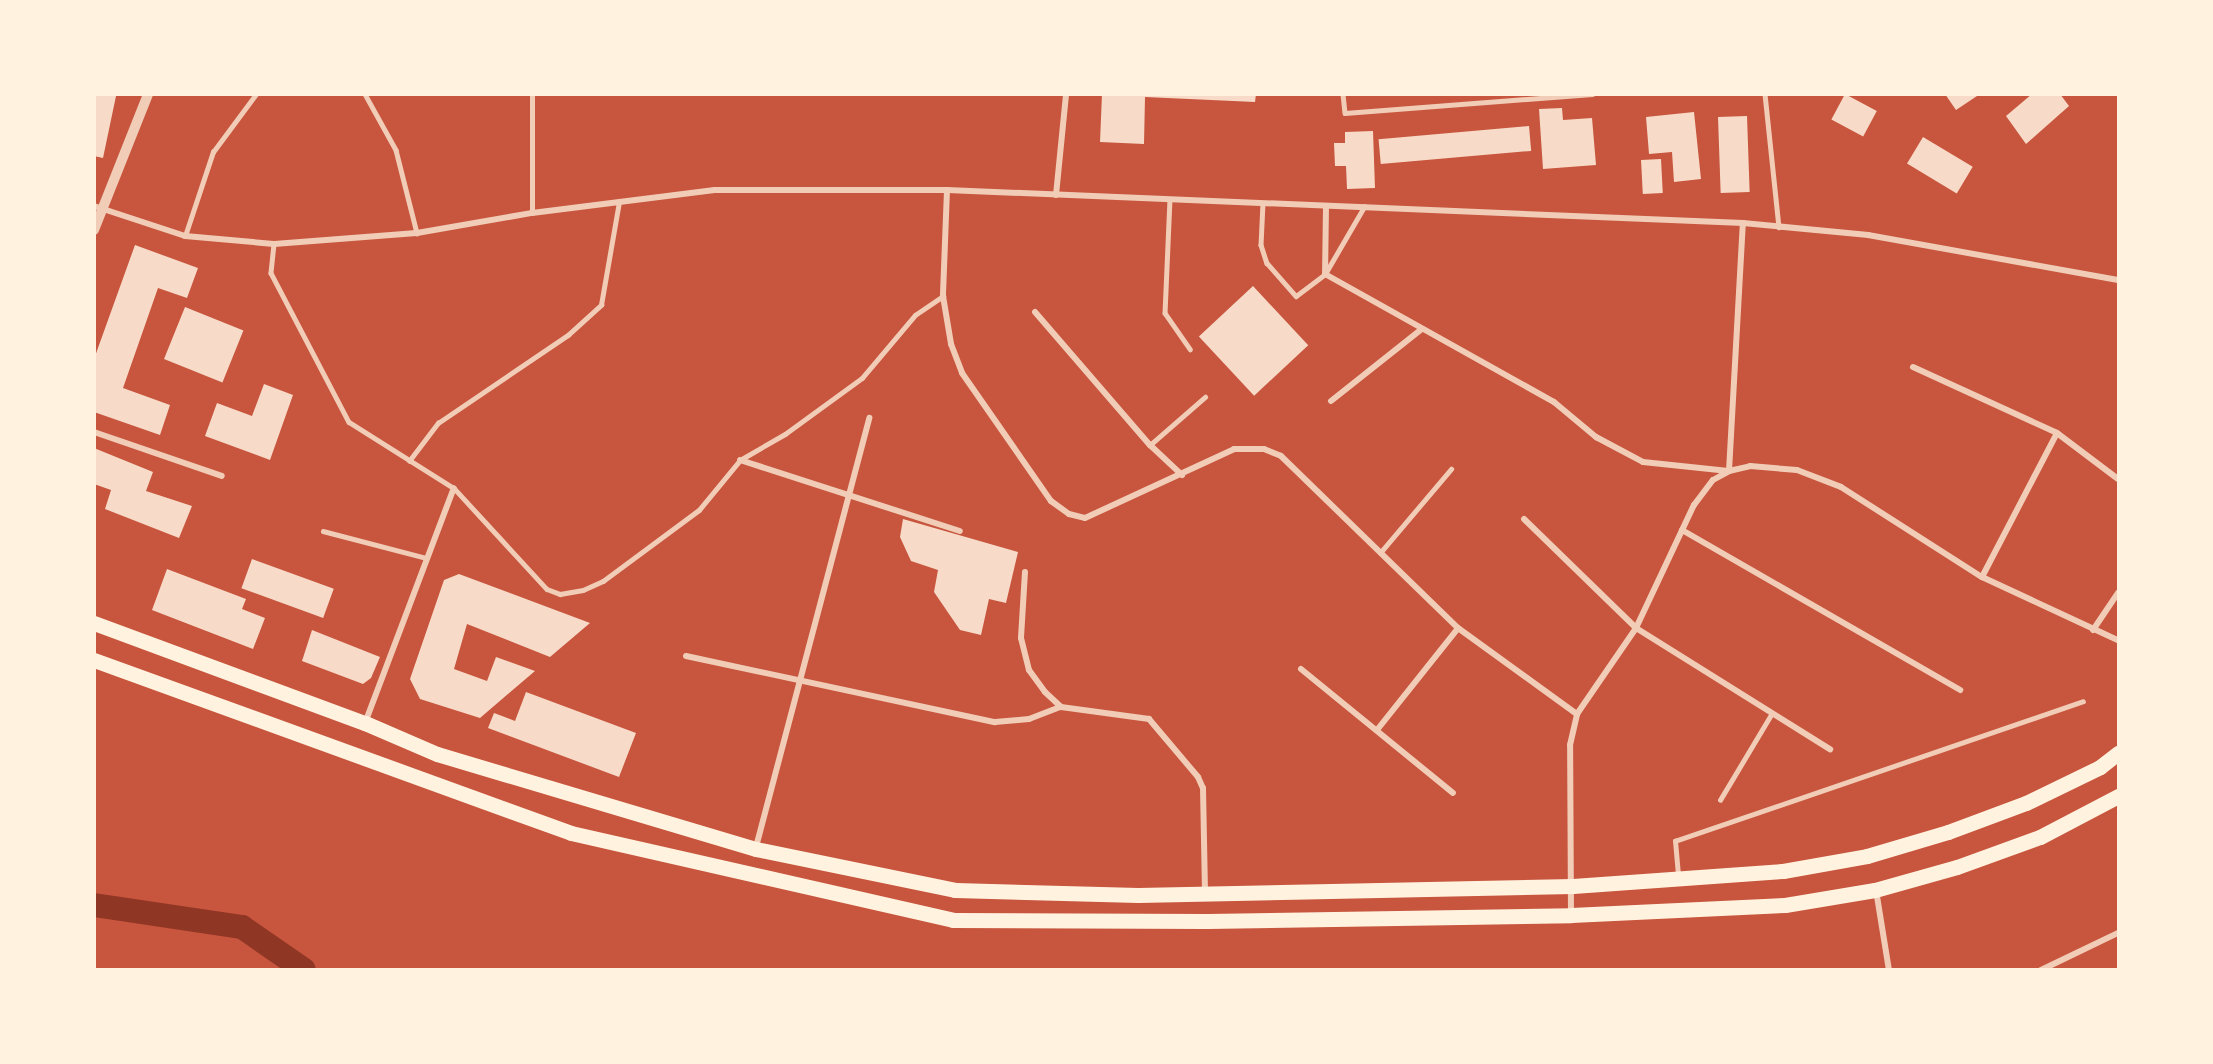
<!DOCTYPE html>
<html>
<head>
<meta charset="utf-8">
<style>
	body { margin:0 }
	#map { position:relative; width:2213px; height:1064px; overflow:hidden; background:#c8553d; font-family:Rubik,sans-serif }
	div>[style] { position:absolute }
	.canal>* { height:24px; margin:-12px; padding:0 12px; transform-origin:12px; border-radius:12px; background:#8f3625 }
	.building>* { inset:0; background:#f7dbc8; transform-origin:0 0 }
	.service>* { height:4.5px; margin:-2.25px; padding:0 2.25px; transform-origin:2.25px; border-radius:2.25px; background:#f1ccb7 }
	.minor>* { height:6px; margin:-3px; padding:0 3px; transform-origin:3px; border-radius:3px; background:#f1ccb7 }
	.tertiary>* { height:10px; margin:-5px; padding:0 5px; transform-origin:5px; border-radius:5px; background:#f1ccb7 }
	.primary>* { height:15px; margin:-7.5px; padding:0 7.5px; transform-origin:7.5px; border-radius:7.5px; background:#fff3e0 }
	span { translate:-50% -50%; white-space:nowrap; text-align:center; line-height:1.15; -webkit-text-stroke:5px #fff3e0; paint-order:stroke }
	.frame { position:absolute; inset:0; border:96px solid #fff3e0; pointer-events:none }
</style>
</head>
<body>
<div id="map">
	<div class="canal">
		<i style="left:94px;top:905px;width:150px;rotate:8.5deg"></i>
		<i style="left:242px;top:927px;width:75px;rotate:34.7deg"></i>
	</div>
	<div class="building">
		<i style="clip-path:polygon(94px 94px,116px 96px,103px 158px,94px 156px)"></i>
		<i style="clip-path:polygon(1102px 94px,1256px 94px,1255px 102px,1145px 97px,1144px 144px,1100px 142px)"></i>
		<i style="left:1845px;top:94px;width:36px;height:29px;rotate:28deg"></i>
		<i style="clip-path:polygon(1945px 94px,1980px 94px,1956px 110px)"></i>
		<i style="clip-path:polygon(2032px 94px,2060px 94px,2069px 106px,2026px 144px,2006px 116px)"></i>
		<i style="clip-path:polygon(1562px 108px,1563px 120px,1592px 118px,1596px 165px,1543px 169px,1539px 109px)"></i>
		<i style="clip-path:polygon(1694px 112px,1701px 179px,1674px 182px,1672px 152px,1649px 154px,1646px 117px)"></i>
		<i style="left:1747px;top:116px;width:76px;height:29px;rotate:88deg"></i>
		<i style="left:1529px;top:126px;width:25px;height:151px;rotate:85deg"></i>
		<i style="clip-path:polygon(1373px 131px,1375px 188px,1347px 189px,1346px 166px,1335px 166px,1334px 143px,1345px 143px,1345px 132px)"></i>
		<i style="left:1923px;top:137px;width:58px;height:31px;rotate:31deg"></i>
		<i style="left:1661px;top:159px;width:34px;height:20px;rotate:87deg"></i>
		<i style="clip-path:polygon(135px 245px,198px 268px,187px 298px,158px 288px,123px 388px,170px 405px,160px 435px,94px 412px,94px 359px)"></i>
		<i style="left:1253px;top:286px;width:81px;height:74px;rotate:47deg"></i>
		<i style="left:185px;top:307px;width:63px;height:56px;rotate:22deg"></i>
		<i style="clip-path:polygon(264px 384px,293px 395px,270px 460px,205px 436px,217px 403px,252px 416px)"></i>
		<i style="clip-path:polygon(94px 448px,153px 472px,146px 491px,192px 506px,179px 538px,105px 509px,111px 490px,94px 484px)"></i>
		<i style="clip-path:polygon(903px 519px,1018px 552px,1006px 603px,989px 599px,981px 635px,960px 630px,934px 592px,938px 570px,911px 561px,900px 537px)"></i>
		<i style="left:252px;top:559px;width:87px;height:31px;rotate:20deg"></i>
		<i style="clip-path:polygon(167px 569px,246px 599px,242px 609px,265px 618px,253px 649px,152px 610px)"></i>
		<i style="clip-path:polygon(459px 574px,590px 623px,550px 657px,467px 624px,454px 669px,487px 681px,496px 657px,535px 671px,480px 718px,420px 699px,410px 679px,444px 580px)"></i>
		<i style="clip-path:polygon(312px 630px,380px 657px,371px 678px,363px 684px,302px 661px)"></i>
		<i style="clip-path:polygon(526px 692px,636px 733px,619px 777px,488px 728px,494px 713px,515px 721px)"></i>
	</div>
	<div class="service">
		<i style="left:365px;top:94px;width:64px;rotate:61deg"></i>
		<i style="left:396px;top:150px;width:86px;rotate:75.8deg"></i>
		<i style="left:1343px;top:94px;width:19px;rotate:84deg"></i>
		<i style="left:1345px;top:113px;width:248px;rotate:-4.4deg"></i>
		<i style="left:1765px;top:94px;width:134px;rotate:84deg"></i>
		<i style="left:1170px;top:199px;width:114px;rotate:92.5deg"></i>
		<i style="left:1165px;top:313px;width:44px;rotate:55.2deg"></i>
		<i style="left:1263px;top:203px;width:42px;rotate:92.7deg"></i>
		<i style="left:1261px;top:245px;width:19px;rotate:72deg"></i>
		<i style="left:1267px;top:263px;width:44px;rotate:48.7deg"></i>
		<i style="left:1296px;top:296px;width:36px;rotate:-37deg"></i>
		<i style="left:1325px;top:274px;width:78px;rotate:-59.8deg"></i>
		<i style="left:532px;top:213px;width:119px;rotate:-90deg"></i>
		<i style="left:185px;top:236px;width:89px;rotate:-71.6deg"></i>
		<i style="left:213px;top:152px;width:72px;rotate:-53.4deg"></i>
		<i style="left:274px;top:244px;width:29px;rotate:96deg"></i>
		<i style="left:271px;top:273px;width:168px;rotate:62.4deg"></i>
		<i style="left:349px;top:422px;width:124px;rotate:32.2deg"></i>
		<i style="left:454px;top:488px;width:137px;rotate:47.4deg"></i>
		<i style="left:547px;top:589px;width:14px;rotate:21deg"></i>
		<i style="left:560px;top:594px;width:23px;rotate:-10deg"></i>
		<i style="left:583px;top:590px;width:22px;rotate:-24deg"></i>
		<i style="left:603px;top:581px;width:119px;rotate:-36.5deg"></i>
		<i style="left:699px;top:510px;width:65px;rotate:-50.6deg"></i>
		<i style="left:740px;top:460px;width:52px;rotate:-30deg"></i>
		<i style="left:785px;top:434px;width:95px;rotate:-36deg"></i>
		<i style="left:862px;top:378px;width:82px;rotate:-49.9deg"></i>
		<i style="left:915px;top:315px;width:34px;rotate:-34deg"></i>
		<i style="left:1150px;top:445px;width:73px;rotate:-41.1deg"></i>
		<i style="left:409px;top:461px;width:48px;rotate:-52.7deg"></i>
		<i style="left:438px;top:423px;width:157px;rotate:-34.1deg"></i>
		<i style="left:568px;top:335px;width:45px;rotate:-42.3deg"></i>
		<i style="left:601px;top:305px;width:105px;rotate:-80.1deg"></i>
		<i style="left:323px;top:531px;width:107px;rotate:14.6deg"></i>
		<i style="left:1380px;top:553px;width:110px;rotate:-49.8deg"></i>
		<i style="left:1720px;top:800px;width:101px;rotate:-59.1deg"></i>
		<i style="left:1678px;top:875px;width:34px;rotate:-95deg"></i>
		<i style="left:1675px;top:841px;width:431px;rotate:-18.9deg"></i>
	</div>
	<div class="minor">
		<i style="left:947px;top:190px;width:106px;rotate:92.2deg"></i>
		<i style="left:943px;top:296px;width:49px;rotate:80.5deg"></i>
		<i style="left:951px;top:344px;width:31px;rotate:69deg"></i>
		<i style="left:962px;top:373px;width:156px;rotate:55.2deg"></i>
		<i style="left:1051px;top:501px;width:22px;rotate:36deg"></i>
		<i style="left:1069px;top:514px;width:16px;rotate:14deg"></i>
		<i style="left:1085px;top:518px;width:164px;rotate:-24.8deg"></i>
		<i style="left:1234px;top:449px;width:30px"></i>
		<i style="left:1264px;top:449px;width:18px;rotate:22deg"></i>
		<i style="left:1281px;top:456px;width:247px;rotate:44.2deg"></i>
		<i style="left:1458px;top:628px;width:147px;rotate:35.9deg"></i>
		<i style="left:1056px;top:195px;width:101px;rotate:-84.3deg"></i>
		<i style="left:94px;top:206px;width:96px;rotate:18.2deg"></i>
		<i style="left:185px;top:236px;width:89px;rotate:5.1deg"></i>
		<i style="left:274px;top:244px;width:143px;rotate:-4.4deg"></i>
		<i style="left:417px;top:233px;width:117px;rotate:-9.9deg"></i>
		<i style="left:532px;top:213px;width:184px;rotate:-7.2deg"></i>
		<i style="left:715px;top:190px;width:232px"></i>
		<i style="left:947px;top:190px;width:797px;rotate:2.37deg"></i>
		<i style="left:1743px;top:223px;width:126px;rotate:5.5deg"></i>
		<i style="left:1868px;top:235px;width:254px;rotate:10.2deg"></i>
		<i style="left:1326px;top:206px;width:68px;rotate:90.8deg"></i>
		<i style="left:1325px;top:274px;width:262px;rotate:29.2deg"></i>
		<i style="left:1554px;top:402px;width:55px;rotate:39.8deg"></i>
		<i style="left:1596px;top:437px;width:53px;rotate:28deg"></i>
		<i style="left:1643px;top:462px;width:86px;rotate:6deg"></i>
		<i style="left:1729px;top:471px;width:22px;rotate:-13deg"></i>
		<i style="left:1750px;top:466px;width:47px;rotate:4.9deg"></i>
		<i style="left:1797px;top:470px;width:47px;rotate:21.1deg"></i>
		<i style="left:1841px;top:487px;width:167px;rotate:32.6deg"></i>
		<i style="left:1982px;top:577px;width:150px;rotate:24.9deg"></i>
		<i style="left:1035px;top:312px;width:176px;rotate:49.2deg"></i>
		<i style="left:1150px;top:445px;width:44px;rotate:43.2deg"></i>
		<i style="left:1913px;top:367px;width:158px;rotate:24.6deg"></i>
		<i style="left:2057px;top:433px;width:76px;rotate:37deg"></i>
		<i style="left:1331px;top:401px;width:116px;rotate:-38.4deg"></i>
		<i style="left:94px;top:432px;width:135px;rotate:19deg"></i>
		<i style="left:740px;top:460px;width:231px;rotate:17.9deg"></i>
		<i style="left:1524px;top:519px;width:156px;rotate:44.2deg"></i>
		<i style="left:1636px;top:628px;width:229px;rotate:32deg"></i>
		<i style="left:1682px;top:530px;width:321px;rotate:29.9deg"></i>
		<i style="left:1025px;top:572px;width:66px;rotate:93.5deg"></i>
		<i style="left:1021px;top:638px;width:33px;rotate:76deg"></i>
		<i style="left:1029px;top:670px;width:27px;rotate:54deg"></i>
		<i style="left:1045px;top:692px;width:22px;rotate:43deg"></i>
		<i style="left:1061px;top:707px;width:89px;rotate:7.8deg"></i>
		<i style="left:1149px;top:719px;width:76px;rotate:49.8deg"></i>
		<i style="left:1198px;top:777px;width:12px;rotate:66deg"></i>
		<i style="left:1203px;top:788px;width:106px;rotate:88.9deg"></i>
		<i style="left:1982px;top:577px;width:162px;rotate:-62.5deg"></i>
		<i style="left:2093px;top:630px;width:45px;rotate:-56deg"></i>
		<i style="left:686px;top:656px;width:316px;rotate:12.1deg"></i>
		<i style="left:995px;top:722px;width:34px;rotate:-5deg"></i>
		<i style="left:1029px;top:719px;width:34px;rotate:-21deg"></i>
		<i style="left:1301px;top:669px;width:196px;rotate:39.2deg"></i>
		<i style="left:365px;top:723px;width:251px;rotate:-69.3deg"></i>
		<i style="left:1377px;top:730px;width:130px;rotate:-51.5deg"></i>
		<i style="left:756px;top:847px;width:444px;rotate:-75.2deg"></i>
		<i style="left:1876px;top:890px;width:81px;rotate:80.8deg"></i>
		<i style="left:1571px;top:915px;width:170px;rotate:-90.3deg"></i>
		<i style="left:1570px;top:745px;width:32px;rotate:-77deg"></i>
		<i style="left:1577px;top:714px;width:104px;rotate:-55.5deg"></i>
		<i style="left:1636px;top:628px;width:136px;rotate:-64.8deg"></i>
		<i style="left:1694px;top:505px;width:31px;rotate:-53deg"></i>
		<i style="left:1713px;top:480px;width:18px;rotate:-29deg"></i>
		<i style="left:1729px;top:471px;width:248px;rotate:-86.8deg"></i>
		<i style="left:2041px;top:970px;width:85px;rotate:-25.7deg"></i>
	</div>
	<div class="tertiary">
		<i style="left:94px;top:230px;width:146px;rotate:-68.3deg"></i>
	</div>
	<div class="primary">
		<i style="left:94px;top:623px;width:289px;rotate:20.3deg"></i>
		<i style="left:365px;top:723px;width:78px;rotate:23.3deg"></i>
		<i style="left:437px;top:754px;width:333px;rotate:16.6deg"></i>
		<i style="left:756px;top:849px;width:203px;rotate:11.6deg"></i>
		<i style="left:955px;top:890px;width:183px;rotate:1.6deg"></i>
		<i style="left:1138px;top:895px;width:435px;rotate:-1.2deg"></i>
		<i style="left:1573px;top:886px;width:211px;rotate:-4.1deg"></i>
		<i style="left:1783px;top:871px;width:85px;rotate:-10.1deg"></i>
		<i style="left:1867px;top:856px;width:84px;rotate:-16.5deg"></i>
		<i style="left:1948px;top:832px;width:83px;rotate:-20.4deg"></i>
		<i style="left:2026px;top:803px;width:82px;rotate:-25.9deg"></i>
		<i style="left:2100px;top:767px;width:23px;rotate:-38deg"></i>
		<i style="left:94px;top:660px;width:507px;rotate:19.93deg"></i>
		<i style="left:571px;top:833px;width:392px;rotate:12.8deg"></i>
		<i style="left:953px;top:920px;width:254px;rotate:0.2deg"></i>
		<i style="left:1207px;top:921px;width:364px;rotate:-0.9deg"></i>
		<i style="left:1571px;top:915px;width:214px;rotate:-2.7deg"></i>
		<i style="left:1785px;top:905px;width:91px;rotate:-9.5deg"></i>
		<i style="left:1875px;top:890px;width:85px;rotate:-15.7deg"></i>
		<i style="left:1957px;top:867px;width:88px;rotate:-19.9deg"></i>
		<i style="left:2040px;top:837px;width:88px;rotate:-27.7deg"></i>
	</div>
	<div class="frame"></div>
</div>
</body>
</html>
